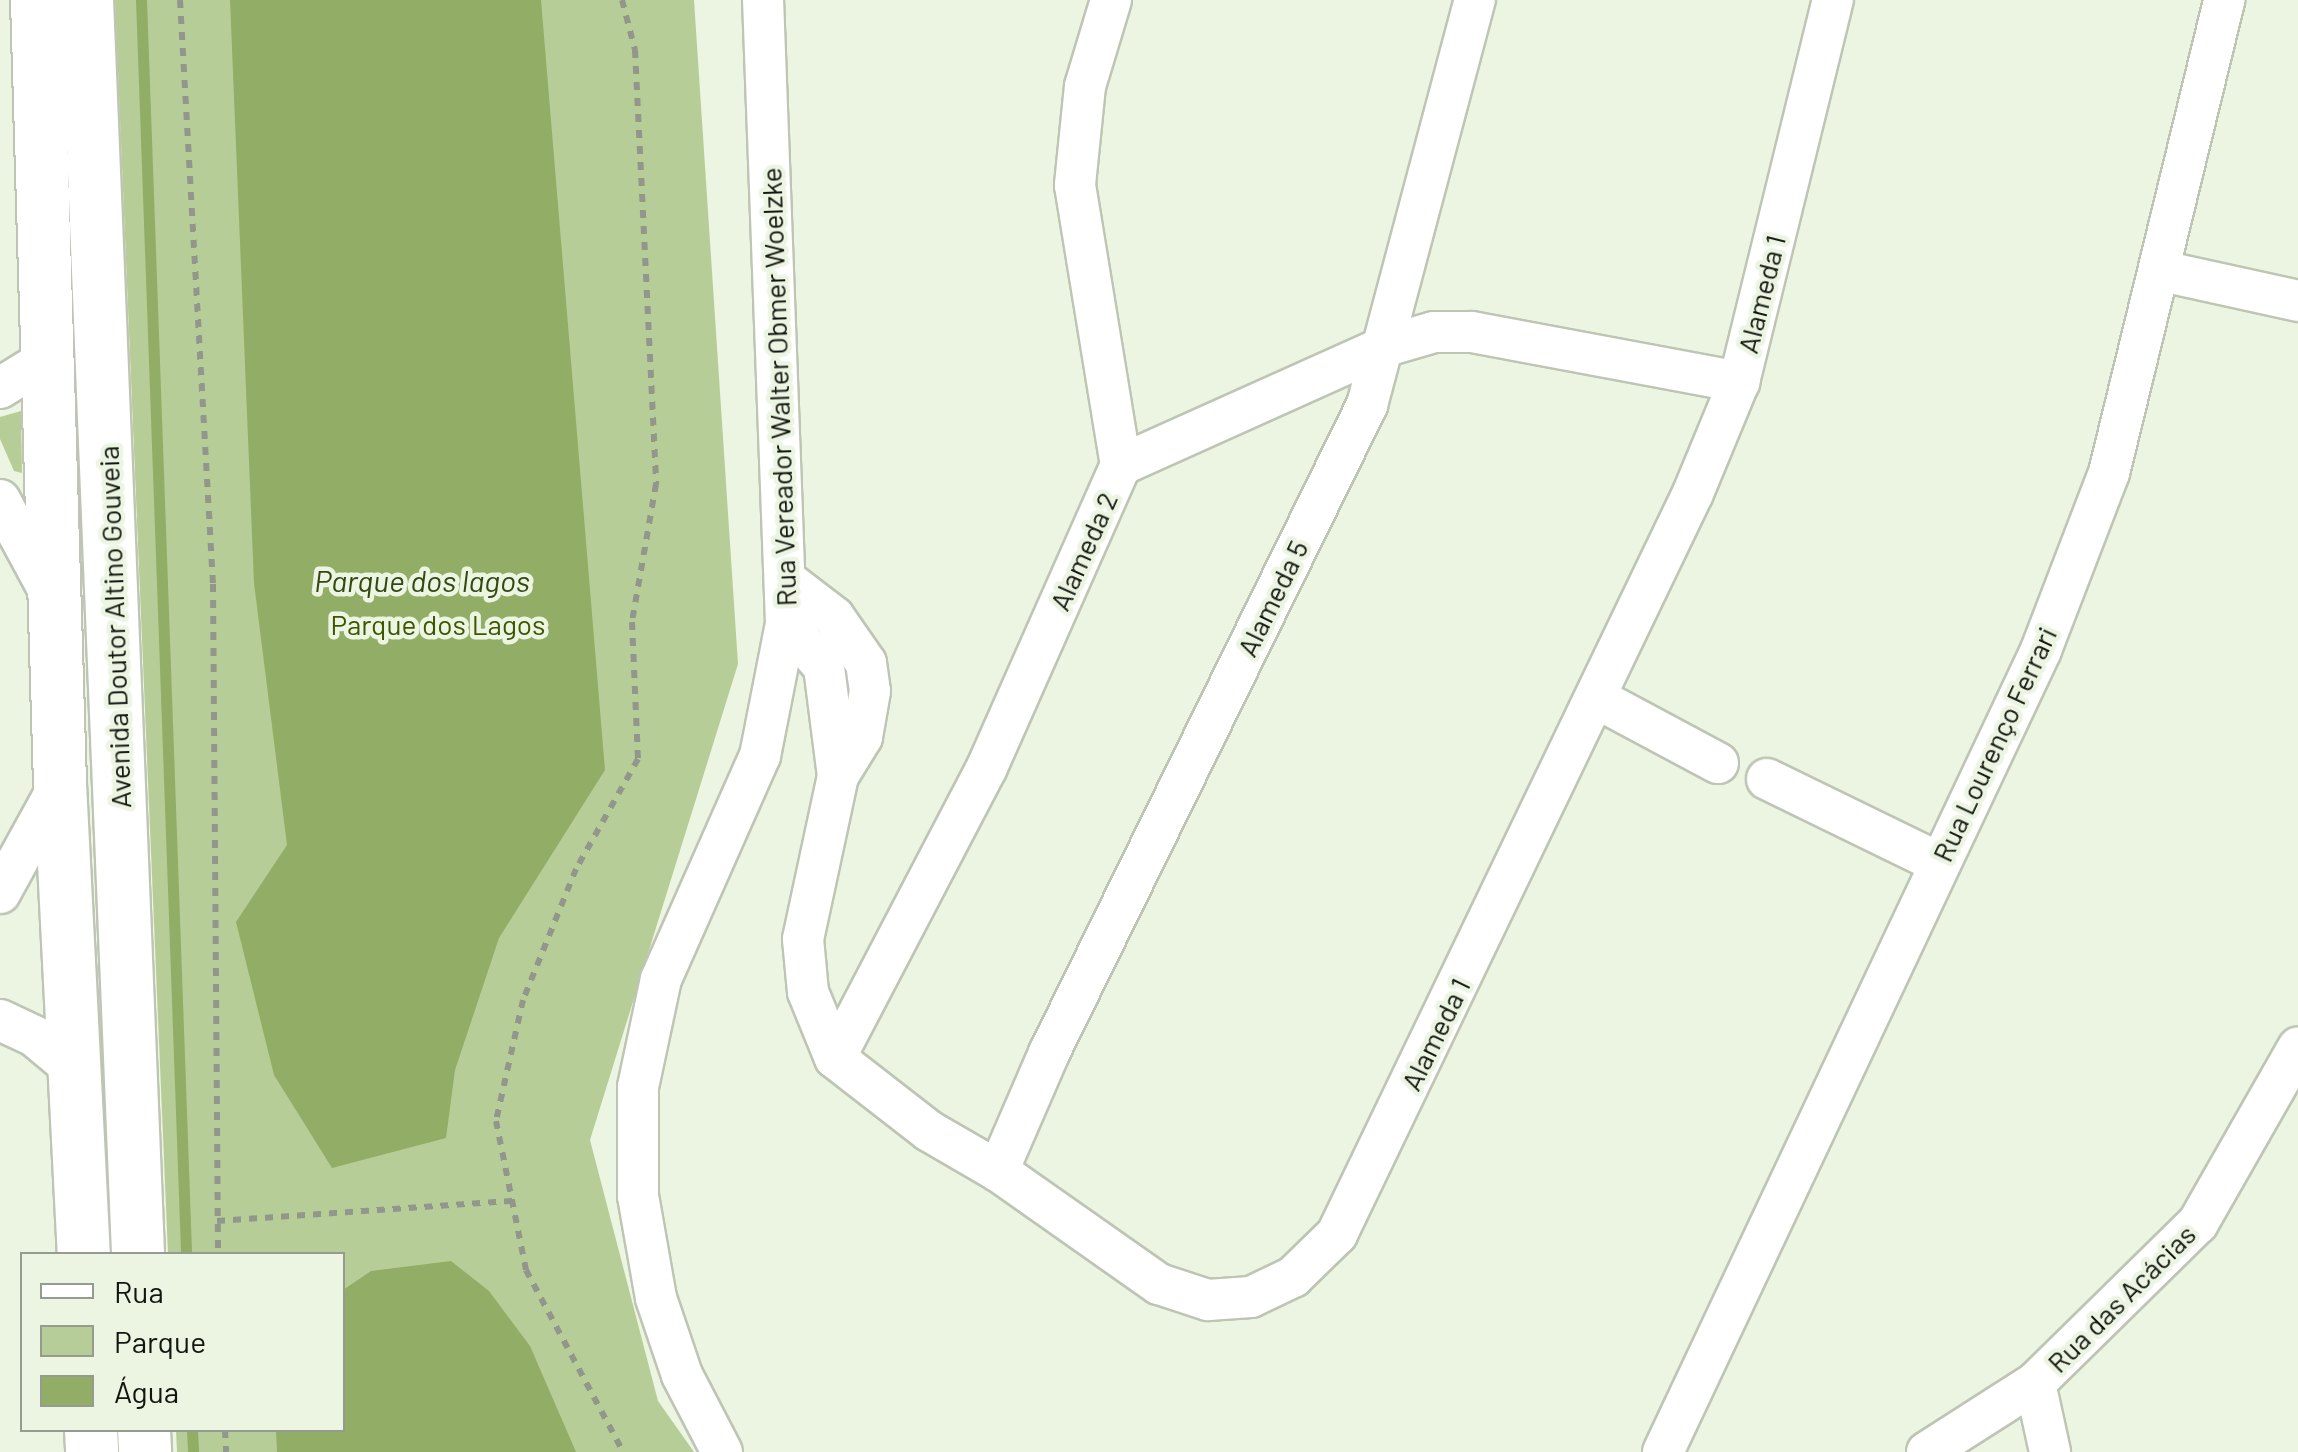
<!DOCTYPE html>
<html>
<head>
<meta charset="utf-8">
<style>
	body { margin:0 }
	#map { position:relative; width:2298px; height:1452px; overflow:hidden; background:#ecf4e2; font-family:Barlow,sans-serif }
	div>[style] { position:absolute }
	.green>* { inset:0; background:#b7cd97 }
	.water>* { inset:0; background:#92ad66 }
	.stream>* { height:11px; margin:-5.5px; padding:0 5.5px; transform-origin:5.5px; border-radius:5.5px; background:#92ad66 }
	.path>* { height:6px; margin-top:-3px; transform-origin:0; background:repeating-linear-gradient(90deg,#91978a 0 8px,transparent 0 16px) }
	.roads { filter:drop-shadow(2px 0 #bec5b4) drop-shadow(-2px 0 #bec5b4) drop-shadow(0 2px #bec5b4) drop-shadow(0 -2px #bec5b4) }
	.minor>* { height:40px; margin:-20px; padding:0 20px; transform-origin:20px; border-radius:20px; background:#fff }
	.major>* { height:52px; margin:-26px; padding:0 26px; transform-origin:26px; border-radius:26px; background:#fff }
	span { translate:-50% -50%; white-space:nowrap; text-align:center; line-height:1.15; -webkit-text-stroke:9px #ecf4e2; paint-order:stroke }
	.street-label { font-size:28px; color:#131610 }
	.park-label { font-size:28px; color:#3e5501 }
	.water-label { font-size:30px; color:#354712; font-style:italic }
	.legend { position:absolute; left:20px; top:1252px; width:325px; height:180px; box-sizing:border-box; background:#ecf4e2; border:2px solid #959b8e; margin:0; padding:12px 18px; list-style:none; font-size:30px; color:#131610 }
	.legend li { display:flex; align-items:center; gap:20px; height:50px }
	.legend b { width:50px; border:2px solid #959b8e }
</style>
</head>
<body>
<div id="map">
	<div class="green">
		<i style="clip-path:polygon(115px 0,694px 0,738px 664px,590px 1140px,658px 1401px,694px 1452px,177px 1452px,176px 1430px,342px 1430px,342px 1254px,168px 1254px)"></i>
		<i style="clip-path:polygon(21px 411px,22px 473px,14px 471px,0 439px,0 417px)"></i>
	</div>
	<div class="water">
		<i style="clip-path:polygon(230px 0,541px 0,605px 770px,499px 938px,455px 1070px,446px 1138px,332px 1168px,274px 1075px,236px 922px,287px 845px,254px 583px)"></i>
		<i style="clip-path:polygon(451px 1261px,489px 1291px,530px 1346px,576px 1452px,277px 1452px,276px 1430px,342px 1430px,343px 1290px,371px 1271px)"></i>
	</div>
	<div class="stream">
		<i style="left:141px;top:0;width:1255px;rotate:87.94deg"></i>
		<i style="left:192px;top:1430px;width:22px;rotate:87deg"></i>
	</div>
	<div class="path">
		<i style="left:180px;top:0;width:585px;rotate:86.77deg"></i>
		<i style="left:213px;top:584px;width:670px;rotate:89.57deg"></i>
		<i style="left:622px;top:0;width:52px;rotate:75.4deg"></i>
		<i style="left:635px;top:50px;width:435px;rotate:87.2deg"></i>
		<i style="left:656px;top:484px;width:140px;rotate:99.9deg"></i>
		<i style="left:632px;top:622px;width:137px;rotate:87.5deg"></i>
		<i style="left:638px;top:759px;width:126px;rotate:119.4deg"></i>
		<i style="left:576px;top:869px;width:141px;rotate:112deg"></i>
		<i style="left:523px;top:1000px;width:124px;rotate:102.6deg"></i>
		<i style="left:496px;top:1121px;width:152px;rotate:78.6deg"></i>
		<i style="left:526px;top:1270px;width:206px;rotate:61.9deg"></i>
		<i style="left:217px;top:1221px;width:296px;rotate:-3.9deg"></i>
		<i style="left:225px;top:1430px;width:22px;rotate:87deg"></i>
	</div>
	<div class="roads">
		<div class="minor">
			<i style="left:1111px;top:0;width:90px;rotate:106.8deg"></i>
			<i style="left:1085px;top:86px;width:100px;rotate:95.8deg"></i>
			<i style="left:1075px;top:185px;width:284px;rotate:80.7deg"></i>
			<i style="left:2162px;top:271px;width:139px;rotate:12.4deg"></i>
			<i style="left:0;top:388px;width:55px;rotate:-31.7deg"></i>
			<i style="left:0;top:500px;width:111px;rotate:61.6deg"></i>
			<i style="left:786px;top:580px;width:61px;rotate:37.6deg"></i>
			<i style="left:834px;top:617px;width:56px;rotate:55.2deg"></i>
			<i style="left:866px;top:663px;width:28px;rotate:82deg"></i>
			<i style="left:870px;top:691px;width:47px;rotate:99.9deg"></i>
			<i style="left:862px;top:737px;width:46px;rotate:121.6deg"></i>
			<i style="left:838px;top:776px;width:167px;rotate:102.1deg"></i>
			<i style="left:803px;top:939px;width:53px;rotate:84.6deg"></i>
			<i style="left:808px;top:992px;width:71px;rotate:67.8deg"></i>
			<i style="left:835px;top:1058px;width:119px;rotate:37.8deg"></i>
			<i style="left:929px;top:1131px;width:80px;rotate:30.1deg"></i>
			<i style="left:998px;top:1171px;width:197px;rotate:35.1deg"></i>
			<i style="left:1159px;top:1284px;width:52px;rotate:18.1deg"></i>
			<i style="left:1208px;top:1300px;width:43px;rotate:-4deg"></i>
			<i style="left:1251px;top:1297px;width:47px;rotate:-25.5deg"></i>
			<i style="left:1293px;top:1277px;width:62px;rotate:-44.3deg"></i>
			<i style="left:1337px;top:1234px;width:822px;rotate:-64.34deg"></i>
			<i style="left:1693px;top:493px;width:120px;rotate:-67.5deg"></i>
			<i style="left:1739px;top:382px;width:393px;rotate:-76.2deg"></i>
			<i style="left:786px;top:623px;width:58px;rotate:49.2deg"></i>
			<i style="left:824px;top:667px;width:110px;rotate:82.7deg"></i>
			<i style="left:1598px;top:699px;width:136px;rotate:28.1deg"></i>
			<i style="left:1767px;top:779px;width:191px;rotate:26deg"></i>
			<i style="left:0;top:893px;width:124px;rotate:-61.2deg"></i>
			<i style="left:0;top:1020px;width:38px;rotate:25deg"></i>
			<i style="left:34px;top:1036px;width:55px;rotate:39.8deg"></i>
			<i style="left:835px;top:1058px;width:328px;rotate:-62.4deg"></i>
			<i style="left:987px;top:767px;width:330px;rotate:-66.1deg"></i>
			<i style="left:1121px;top:465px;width:290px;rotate:-24.2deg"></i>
			<i style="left:1386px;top:346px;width:50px;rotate:-16.3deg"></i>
			<i style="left:1434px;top:332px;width:38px"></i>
			<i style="left:1472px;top:332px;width:272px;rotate:10.6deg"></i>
			<i style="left:998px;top:1171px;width:129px;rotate:-66.6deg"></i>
			<i style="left:1049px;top:1053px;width:722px;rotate:-63.86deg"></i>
			<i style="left:1367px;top:405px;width:419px;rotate:-75.1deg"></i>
			<i style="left:2035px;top:1383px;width:71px;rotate:77.7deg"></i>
			<i style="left:722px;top:1452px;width:87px;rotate:-117.5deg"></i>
			<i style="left:682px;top:1375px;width:81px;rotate:-108.7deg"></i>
			<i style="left:656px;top:1298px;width:104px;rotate:-100deg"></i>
			<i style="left:638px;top:1196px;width:109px;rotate:-90deg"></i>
			<i style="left:638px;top:1087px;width:110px;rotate:-78deg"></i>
			<i style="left:661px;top:979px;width:244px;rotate:-66.1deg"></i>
			<i style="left:760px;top:756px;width:136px;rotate:-78.9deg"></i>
			<i style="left:786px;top:623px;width:623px;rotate:-92.11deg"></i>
			<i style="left:1663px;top:1452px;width:887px;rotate:-64.76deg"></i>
			<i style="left:2041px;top:650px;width:190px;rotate:-69deg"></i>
			<i style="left:2109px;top:473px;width:487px;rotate:-76.3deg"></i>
			<i style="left:1927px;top:1452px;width:128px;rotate:-32.6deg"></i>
			<i style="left:2035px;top:1383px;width:228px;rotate:-44.5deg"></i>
			<i style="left:2198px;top:1223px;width:202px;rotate:-60.3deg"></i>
		</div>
		<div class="major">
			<i style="left:37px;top:0;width:784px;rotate:88.32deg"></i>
			<i style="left:60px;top:784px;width:471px;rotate:87.1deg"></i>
			<i style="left:87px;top:0;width:1255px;rotate:87.67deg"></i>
			<i style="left:91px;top:1430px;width:22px;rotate:87deg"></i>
			<i style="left:144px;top:1430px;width:22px;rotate:87deg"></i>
		</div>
	</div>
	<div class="street-label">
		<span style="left:1761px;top:294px;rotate:-76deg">Alameda 1</span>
		<span style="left:778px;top:387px;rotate:-92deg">Rua Vereador Walter Obmer Woelzke</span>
		<span style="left:1083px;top:551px;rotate:-66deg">Alameda 2</span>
		<span style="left:1272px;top:598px;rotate:-64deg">Alameda 5</span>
		<span style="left:114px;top:627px;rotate:-92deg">Avenida Doutor Altino Gouveia</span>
		<span style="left:1994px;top:744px;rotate:-65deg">Rua Lourenço Ferrari</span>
		<span style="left:1435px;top:1034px;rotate:-64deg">Alameda 1</span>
		<span style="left:2121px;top:1298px;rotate:-45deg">Rua das Acácias</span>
	</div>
	<div class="park-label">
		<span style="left:438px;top:624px">Parque dos Lagos</span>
	</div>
	<div class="water-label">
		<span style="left:422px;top:580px">Parque dos lagos</span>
	</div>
	<ul class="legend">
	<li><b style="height:12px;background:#fff"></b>Rua</li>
	<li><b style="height:28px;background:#b7cd97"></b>Parque</li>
	<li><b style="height:28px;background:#92ad66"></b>Água</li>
	</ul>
</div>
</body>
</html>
